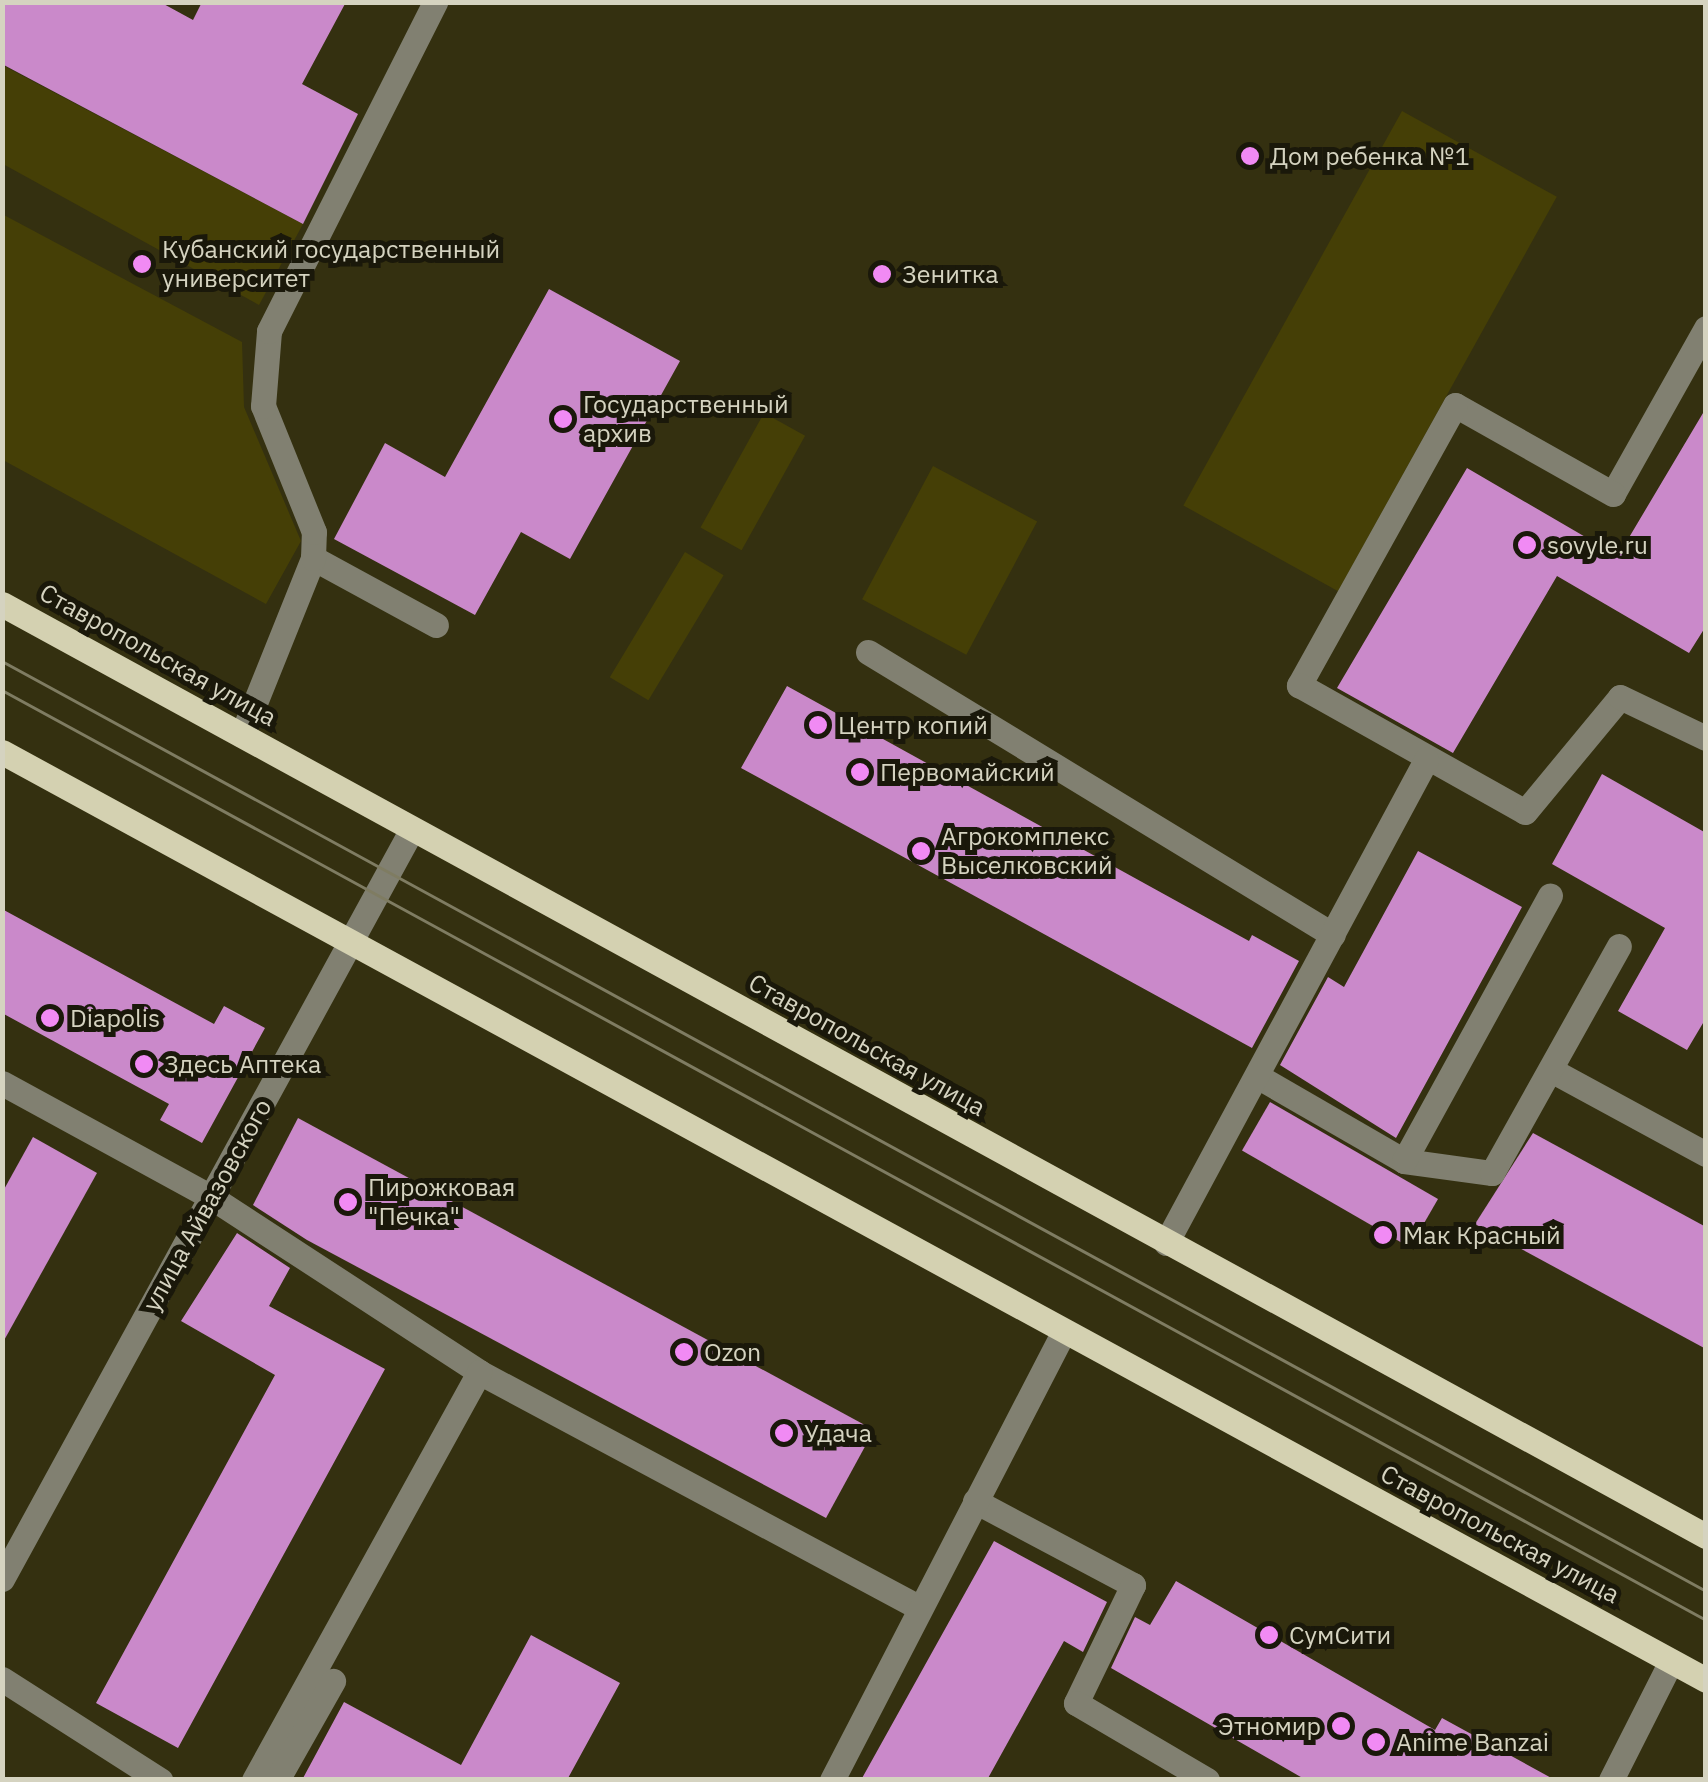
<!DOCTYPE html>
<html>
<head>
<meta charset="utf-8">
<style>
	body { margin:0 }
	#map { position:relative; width:1708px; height:1782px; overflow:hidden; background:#343010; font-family:"IBM Plex Sans",sans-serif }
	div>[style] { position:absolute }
	.green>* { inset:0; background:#453f06; transform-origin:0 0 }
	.building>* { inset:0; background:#ca89ca; transform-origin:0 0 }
	.minor>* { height:25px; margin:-12.5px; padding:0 12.5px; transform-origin:12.5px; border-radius:12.5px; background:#818071 }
	.major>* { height:25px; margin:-12.5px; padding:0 12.5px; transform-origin:12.5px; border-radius:12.5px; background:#d4d1b1 }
	.tram>* { height:2.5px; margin:-1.25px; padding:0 1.25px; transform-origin:1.25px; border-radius:1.25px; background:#7f7c62 }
	.dots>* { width:28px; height:28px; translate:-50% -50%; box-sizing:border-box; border:5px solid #1a180a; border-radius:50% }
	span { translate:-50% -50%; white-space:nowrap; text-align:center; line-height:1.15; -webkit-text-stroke:10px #1a180a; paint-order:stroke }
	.poi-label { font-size:25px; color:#d5d3c0 }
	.left { translate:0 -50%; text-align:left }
	.right { translate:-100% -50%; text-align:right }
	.street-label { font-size:25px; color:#d5d3c0 }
	.frame { position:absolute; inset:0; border:5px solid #d5d3c0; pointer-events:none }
</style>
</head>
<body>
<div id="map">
	<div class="green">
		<i style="clip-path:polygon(2px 65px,303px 224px,259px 305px,3px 164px)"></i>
		<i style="left:1402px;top:111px;width:177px;height:451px;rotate:29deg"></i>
		<i style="clip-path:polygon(2px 214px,242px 342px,244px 407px,301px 541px,266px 604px,3px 460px)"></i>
		<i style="left:764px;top:413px;width:47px;height:131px;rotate:29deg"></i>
		<i style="left:933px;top:466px;width:118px;height:151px;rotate:28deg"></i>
		<i style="left:685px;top:552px;width:45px;height:146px;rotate:31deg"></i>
	</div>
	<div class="building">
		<i style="clip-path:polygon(2px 2px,160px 2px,193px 20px,202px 2px,346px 2px,302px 84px,358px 114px,303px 224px,2px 64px)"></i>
		<i style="clip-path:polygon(549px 289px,680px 361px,570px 559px,521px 532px,475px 615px,334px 539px,385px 443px,445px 477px)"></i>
		<i style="clip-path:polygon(1706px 408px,1706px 626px,1689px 653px,1557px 576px,1453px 753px,1337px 688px,1467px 468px,1618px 556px)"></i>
		<i style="clip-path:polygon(787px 686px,1249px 941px,1252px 935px,1299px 961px,1252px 1048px,741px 768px)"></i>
		<i style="clip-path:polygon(1602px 774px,1706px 833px,1706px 1018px,1687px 1050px,1618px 1011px,1665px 928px,1552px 864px)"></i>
		<i style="clip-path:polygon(1418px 851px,1522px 907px,1396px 1138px,1280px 1065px,1328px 977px,1344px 987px)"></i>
		<i style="clip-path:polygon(2px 909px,214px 1024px,224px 1006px,265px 1028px,202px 1143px,160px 1120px,169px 1104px,2px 1013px)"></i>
		<i style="left:1270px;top:1102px;width:194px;height:56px;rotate:30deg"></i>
		<i style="clip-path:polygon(298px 1118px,874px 1430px,826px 1518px,307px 1240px,253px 1205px)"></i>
		<i style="clip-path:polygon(1533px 1133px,1706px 1227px,1706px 1349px,1475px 1224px)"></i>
		<i style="clip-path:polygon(33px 1137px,97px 1173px,2px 1344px,2px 1193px)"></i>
		<i style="clip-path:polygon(237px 1233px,290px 1268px,269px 1306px,385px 1369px,178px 1748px,96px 1703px,275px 1375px,181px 1321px)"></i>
		<i style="clip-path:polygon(994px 1541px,1107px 1602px,1083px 1652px,1064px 1641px,987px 1780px,861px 1780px)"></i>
		<i style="clip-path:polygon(1176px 1581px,1435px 1730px,1442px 1718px,1555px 1780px,1306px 1780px,1111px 1668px,1135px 1617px,1150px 1625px)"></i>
		<i style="clip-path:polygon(531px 1635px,620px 1683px,567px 1780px,302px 1780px,344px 1702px,461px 1765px)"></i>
	</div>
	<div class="minor">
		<i style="left:1706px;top:328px;width:190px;rotate:119.3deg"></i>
		<i style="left:1613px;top:494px;width:181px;rotate:-150.6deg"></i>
		<i style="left:1455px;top:405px;width:321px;rotate:119.1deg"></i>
		<i style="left:1299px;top:685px;width:259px;rotate:29.3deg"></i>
		<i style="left:1525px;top:812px;width:149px;rotate:-50.4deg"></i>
		<i style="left:1620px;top:697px;width:95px;rotate:25.5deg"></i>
		<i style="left:313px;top:558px;width:140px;rotate:28.6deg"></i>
		<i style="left:868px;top:652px;width:544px;rotate:31.32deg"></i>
		<i style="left:242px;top:735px;width:191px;rotate:-68.1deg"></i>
		<i style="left:313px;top:558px;width:26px;rotate:-88deg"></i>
		<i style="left:314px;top:532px;width:136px;rotate:-112deg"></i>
		<i style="left:263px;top:406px;width:75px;rotate:-85.4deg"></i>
		<i style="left:269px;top:331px;width:369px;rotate:-63.2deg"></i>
		<i style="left:1551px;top:1070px;width:176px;rotate:28.5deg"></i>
		<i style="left:1257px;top:1076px;width:170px;rotate:30deg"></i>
		<i style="left:1404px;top:1161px;width:89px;rotate:7.8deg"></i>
		<i style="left:1492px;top:1173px;width:260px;rotate:-60.8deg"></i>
		<i style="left:2px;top:1083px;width:238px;rotate:28.6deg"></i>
		<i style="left:211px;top:1197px;width:320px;rotate:33.1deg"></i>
		<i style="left:479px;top:1372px;width:500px;rotate:28.15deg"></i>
		<i style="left:1404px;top:1161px;width:303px;rotate:-61.2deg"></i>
		<i style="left:1166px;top:1243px;width:549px;rotate:-61.71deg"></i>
		<i style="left:975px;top:1501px;width:179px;rotate:28deg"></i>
		<i style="left:1133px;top:1585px;width:131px;rotate:115.8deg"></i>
		<i style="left:1076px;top:1703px;width:152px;rotate:30.4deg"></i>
		<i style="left:2px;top:1579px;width:853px;rotate:-61.33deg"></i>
		<i style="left:2px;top:1679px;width:188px;rotate:32.6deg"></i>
		<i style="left:254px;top:1780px;width:466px;rotate:-61.1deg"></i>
		<i style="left:277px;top:1780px;width:114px;rotate:-60.5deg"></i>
		<i style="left:832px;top:1780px;width:505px;rotate:-62.67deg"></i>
		<i style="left:1611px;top:1780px;width:133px;rotate:-63.2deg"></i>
	</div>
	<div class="major">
		<i style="left:2px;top:604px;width:1942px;rotate:28.68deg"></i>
		<i style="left:2px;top:752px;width:1940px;rotate:28.57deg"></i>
	</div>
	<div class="tram">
		<i style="left:2px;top:661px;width:1941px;rotate:28.62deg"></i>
		<i style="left:2px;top:690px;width:1941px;rotate:28.62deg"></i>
	</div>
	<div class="dots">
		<i style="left:1250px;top:156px;background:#f18af4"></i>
		<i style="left:142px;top:264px;background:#f18af4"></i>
		<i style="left:882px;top:274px;background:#f18af4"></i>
		<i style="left:563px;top:419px;background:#f18af4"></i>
		<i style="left:1527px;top:545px;background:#f18af4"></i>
		<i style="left:818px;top:725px;background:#f18af4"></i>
		<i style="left:860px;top:772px;background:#f18af4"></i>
		<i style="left:921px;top:851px;background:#f18af4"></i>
		<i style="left:50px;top:1018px;background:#f18af4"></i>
		<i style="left:144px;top:1064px;background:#f18af4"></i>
		<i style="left:348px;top:1202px;background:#f18af4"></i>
		<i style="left:1383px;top:1235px;background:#f18af4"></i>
		<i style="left:684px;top:1352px;background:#f18af4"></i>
		<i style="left:784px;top:1433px;background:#f18af4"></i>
		<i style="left:1269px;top:1635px;background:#f18af4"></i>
		<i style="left:1341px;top:1726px;background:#f18af4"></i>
		<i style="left:1376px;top:1742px;background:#f18af4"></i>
	</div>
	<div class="poi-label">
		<span class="left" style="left:1270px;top:156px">Дом ребенка №1</span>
		<span class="left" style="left:162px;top:264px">Кубанский государственный<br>университет</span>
		<span class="left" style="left:902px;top:274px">Зенитка</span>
		<span class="left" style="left:583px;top:419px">Государственный<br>архив</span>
		<span class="left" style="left:1547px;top:545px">sovyle.ru</span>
		<span class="left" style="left:838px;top:725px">Центр копий</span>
		<span class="left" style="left:880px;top:772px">Первомайский</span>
		<span class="left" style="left:941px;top:851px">Агрокомплекс<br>Выселковский</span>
		<span class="left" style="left:70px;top:1018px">Diapolis</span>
		<span class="left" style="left:164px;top:1064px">Здесь Аптека</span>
		<span class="left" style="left:368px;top:1202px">Пирожковая<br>"Печка"</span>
		<span class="left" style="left:1403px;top:1235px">Мак Красный</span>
		<span class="left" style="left:704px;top:1352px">Ozon</span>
		<span class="left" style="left:804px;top:1433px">Удача</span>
		<span class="left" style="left:1289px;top:1635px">СумСити</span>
		<span class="right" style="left:1321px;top:1726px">Этномир</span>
		<span class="left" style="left:1396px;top:1742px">Anime Banzai</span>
	</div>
	<div class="street-label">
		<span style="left:158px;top:655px;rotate:29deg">Ставропольская улица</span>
		<span style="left:867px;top:1045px;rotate:29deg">Ставропольская улица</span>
		<span style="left:207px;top:1205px;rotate:-61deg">улица Айвазовского</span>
		<span style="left:1500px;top:1534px;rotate:28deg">Ставропольская улица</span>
	</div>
	<div class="frame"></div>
</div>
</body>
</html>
